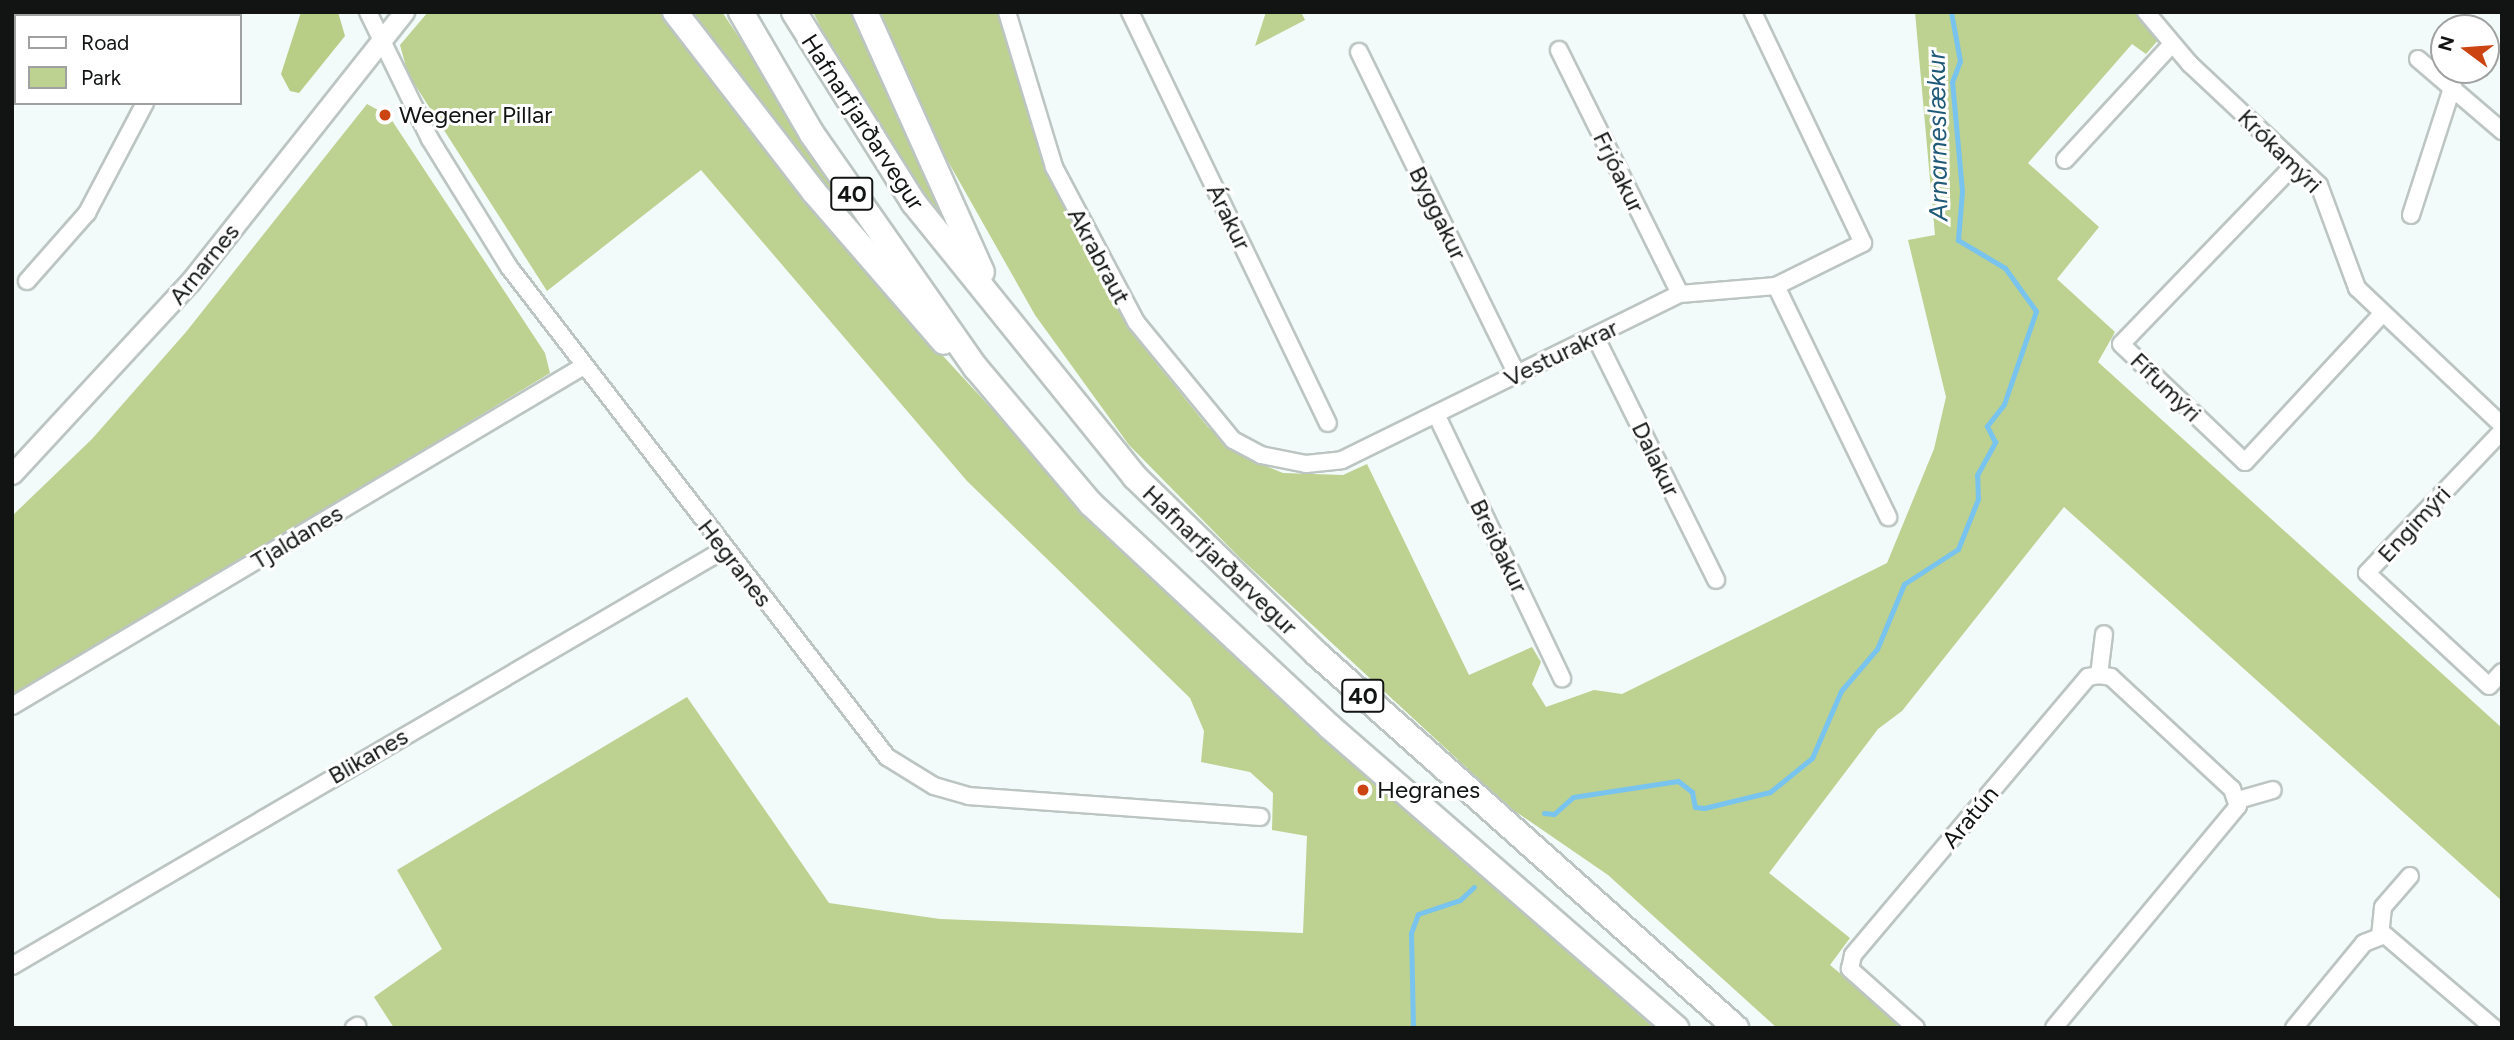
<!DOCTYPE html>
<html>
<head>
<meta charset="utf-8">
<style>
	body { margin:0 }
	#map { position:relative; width:2514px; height:1040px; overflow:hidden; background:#f2fbf9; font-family:Figtree,sans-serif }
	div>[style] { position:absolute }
	.green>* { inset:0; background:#bdd190 }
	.forest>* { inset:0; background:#b8cd86 }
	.stream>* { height:5px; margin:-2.5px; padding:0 2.5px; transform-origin:2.5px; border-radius:2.5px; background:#78c4ef }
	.roads { filter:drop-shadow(2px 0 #bcc5c2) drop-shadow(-2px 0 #bcc5c2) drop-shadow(0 2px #bcc5c2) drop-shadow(0 -2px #bcc5c2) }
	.minor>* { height:16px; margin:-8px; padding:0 8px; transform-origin:8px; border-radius:8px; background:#fff }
	.tertiary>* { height:19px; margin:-9.5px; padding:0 9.5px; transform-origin:9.5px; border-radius:9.5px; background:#fff }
	.primary>* { height:24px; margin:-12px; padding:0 12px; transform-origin:12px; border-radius:12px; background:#fff }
	.dots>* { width:19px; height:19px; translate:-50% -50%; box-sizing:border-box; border:4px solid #fff; border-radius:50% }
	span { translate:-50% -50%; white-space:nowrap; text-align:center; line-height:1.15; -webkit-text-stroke:6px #fff; paint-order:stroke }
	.shield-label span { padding:2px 5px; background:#fff; border:2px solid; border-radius:5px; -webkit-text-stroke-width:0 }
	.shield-label { font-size:23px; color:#111413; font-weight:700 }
	.poi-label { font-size:24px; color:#111413 }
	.left { translate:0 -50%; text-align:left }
	.street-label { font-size:24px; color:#111413 }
	.water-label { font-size:26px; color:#205a78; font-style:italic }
	.frame { position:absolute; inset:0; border:14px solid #111413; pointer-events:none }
	.legend { position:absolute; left:14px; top:14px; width:228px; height:91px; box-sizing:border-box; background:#fff; border:2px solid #a0a1a1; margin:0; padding:9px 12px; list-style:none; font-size:21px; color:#111413 }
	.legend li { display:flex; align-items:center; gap:14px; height:35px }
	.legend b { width:35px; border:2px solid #a0a1a1 }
	.north { position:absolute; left:2430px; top:14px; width:70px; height:70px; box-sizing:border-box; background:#fff; border:2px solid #a0a1a1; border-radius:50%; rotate:286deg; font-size:19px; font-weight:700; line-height:28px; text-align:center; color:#111413 }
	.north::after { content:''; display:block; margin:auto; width:24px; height:32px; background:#cb4411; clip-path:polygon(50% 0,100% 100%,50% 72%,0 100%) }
</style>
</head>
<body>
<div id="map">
	<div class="green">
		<i style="clip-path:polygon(428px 12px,662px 12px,908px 318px,1133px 562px,1654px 1028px,394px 1028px,374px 997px,442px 949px,397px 870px,687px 697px,829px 903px,940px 919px,1303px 933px,1307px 836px,1272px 830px,1273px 793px,1250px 772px,1201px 762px,1204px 731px,1190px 698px,967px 481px,701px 170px,547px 291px,408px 74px,400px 45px)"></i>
		<i style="clip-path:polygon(691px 12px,722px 12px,865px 225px,846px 213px)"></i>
		<i style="clip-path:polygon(813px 12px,854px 12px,946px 224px,862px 109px)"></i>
		<i style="clip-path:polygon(876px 12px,1000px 12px,1059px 193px,1131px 332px,1208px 427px,1251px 460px,1283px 473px,1343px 475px,1367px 464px,1469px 675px,1532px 647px,1541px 662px,1532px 684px,1546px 707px,1594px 690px,1622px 694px,1887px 563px,1934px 449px,1946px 397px,1908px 240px,1935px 235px,1915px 12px,2141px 12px,2159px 39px,2146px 54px,2132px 44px,2028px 163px,2099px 227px,2057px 279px,2115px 332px,2098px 362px,2502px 728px,2502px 901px,2064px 507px,1902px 711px,1878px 729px,1769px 873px,1850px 938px,1830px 965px,1906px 1028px,1777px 1028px,1608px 875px,1509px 807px,1240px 558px,1129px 445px,1035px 315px,924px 119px)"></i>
		<i style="clip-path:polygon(1266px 12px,1301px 12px,1305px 20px,1255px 46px)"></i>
		<i style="clip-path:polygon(367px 104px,389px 116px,545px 353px,550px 373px,12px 699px,12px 516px,92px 439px,186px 332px)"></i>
	</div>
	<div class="forest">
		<i style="clip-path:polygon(301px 12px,338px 12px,345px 36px,299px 93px,290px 91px,281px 74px)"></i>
	</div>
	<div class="stream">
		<i style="left:1544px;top:813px;width:10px;rotate:6deg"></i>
		<i style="left:1554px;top:814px;width:25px;rotate:-42deg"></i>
		<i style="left:1573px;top:797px;width:106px;rotate:-8.7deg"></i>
		<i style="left:1678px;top:781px;width:18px;rotate:38deg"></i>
		<i style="left:1692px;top:792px;width:15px;rotate:79deg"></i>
		<i style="left:1695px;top:807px;width:9px;rotate:6deg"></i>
		<i style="left:1704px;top:808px;width:68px;rotate:-13.6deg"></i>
		<i style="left:1770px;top:792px;width:54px;rotate:-39deg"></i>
		<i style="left:1812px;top:758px;width:73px;rotate:-66.6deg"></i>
		<i style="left:1841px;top:691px;width:55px;rotate:-49.4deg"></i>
		<i style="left:1877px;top:649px;width:70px;rotate:-67.4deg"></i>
		<i style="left:1904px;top:584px;width:64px;rotate:-32.9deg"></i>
		<i style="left:1958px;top:549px;width:54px;rotate:-68.2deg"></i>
		<i style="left:1978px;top:499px;width:24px;rotate:-92deg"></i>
		<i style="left:1977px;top:475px;width:38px;rotate:-61deg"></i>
		<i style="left:1995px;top:442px;width:18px;rotate:-117deg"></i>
		<i style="left:1987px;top:426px;width:28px;rotate:-52deg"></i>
		<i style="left:2004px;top:404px;width:98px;rotate:-71deg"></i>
		<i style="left:2036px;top:311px;width:53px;rotate:-125.8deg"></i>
		<i style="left:2005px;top:268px;width:55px;rotate:-149.2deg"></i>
		<i style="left:1958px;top:240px;width:49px;rotate:-85.3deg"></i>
		<i style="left:1962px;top:191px;width:109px;rotate:-95.2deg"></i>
		<i style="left:1952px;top:82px;width:22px;rotate:-69deg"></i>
		<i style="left:1960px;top:61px;width:50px;rotate:-100.4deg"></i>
		<i style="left:1413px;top:1028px;width:95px;rotate:-91.2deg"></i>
		<i style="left:1411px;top:933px;width:20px;rotate:-70deg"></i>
		<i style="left:1418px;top:914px;width:44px;rotate:-18.4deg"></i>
		<i style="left:1460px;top:900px;width:19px;rotate:-43deg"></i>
	</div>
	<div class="roads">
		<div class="minor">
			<i style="left:368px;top:12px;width:141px;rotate:64deg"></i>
			<i style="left:430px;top:139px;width:150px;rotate:58.3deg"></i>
			<i style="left:509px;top:267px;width:619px;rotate:52.35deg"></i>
			<i style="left:887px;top:757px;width:55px;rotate:31.7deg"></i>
			<i style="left:934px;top:786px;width:36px;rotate:16deg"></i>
			<i style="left:969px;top:796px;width:292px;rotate:4.1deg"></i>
			<i style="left:1007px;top:12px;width:162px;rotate:73.1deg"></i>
			<i style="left:1054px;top:167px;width:175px;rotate:62.1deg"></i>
			<i style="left:1136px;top:322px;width:153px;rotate:50.6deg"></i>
			<i style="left:1233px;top:440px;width:32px;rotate:28deg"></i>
			<i style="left:1261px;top:455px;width:46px;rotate:11.3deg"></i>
			<i style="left:1306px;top:464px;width:36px;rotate:-6deg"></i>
			<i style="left:1342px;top:460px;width:377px;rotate:-26.2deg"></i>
			<i style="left:1680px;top:294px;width:96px;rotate:-4.8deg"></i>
			<i style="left:1776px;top:286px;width:97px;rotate:-26.3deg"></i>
			<i style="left:1863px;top:243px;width:256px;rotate:-115.5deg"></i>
			<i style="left:1130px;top:12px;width:456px;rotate:64.3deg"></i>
			<i style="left:2146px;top:12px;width:68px;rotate:49.8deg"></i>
			<i style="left:2190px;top:64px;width:177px;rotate:43.2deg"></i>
			<i style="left:2319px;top:185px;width:110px;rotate:69.7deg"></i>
			<i style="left:2357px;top:288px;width:199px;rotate:43.4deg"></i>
			<i style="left:186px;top:16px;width:4px;rotate:-63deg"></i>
			<i style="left:1559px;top:50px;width:272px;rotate:63.6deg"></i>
			<i style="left:1359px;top:52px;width:360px;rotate:63.9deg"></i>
			<i style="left:2418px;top:59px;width:111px;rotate:40.6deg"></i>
			<i style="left:2065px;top:160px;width:158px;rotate:-47.3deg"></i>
			<i style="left:2295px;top:164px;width:250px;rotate:134deg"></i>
			<i style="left:2121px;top:344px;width:171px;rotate:43.6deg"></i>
			<i style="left:2245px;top:462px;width:203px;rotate:-47.2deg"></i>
			<i style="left:2411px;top:215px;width:137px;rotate:-72.1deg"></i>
			<i style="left:27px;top:281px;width:91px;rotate:-48.6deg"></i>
			<i style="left:87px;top:213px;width:124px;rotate:-62.2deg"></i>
			<i style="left:1776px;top:286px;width:257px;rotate:64.1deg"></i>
			<i style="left:1596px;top:338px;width:270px;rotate:63.6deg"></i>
			<i style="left:1436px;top:414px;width:293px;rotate:64.5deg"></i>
			<i style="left:2502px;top:431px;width:196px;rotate:133.6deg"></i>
			<i style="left:2367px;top:573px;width:166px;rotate:42.8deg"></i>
			<i style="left:2489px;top:686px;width:19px;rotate:-47deg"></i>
			<i style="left:2099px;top:675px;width:41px;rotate:-83deg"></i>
			<i style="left:12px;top:706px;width:663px;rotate:-30.74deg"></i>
			<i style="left:2238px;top:800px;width:36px;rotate:-16deg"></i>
			<i style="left:2380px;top:936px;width:29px;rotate:-84deg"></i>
			<i style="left:2383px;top:907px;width:41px;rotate:-48.9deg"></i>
			<i style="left:12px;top:966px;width:826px;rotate:-30.32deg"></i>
			<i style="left:354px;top:1028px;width:4px;rotate:-34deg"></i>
			<i style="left:1916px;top:1028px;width:89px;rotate:-138.2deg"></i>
			<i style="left:1850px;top:969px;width:14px;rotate:-78deg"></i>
			<i style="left:1853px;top:955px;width:364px;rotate:-49.8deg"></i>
			<i style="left:2088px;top:677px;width:11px;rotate:-10deg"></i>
			<i style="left:2099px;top:675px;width:12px;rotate:9deg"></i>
			<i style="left:2111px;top:677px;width:165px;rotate:42.8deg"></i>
			<i style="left:2232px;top:789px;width:18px;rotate:71deg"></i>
			<i style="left:2238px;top:806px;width:288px;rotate:129.7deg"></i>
			<i style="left:2294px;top:1028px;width:110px;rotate:-50.5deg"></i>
			<i style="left:2364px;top:943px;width:22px;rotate:-21deg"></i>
			<i style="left:2385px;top:935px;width:143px;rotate:40.5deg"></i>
		</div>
		<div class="tertiary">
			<i style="left:12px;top:474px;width:262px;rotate:-47.2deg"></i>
			<i style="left:190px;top:282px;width:345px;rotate:-51.6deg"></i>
		</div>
		<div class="primary">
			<i style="left:675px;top:12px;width:227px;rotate:52.3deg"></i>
			<i style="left:814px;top:192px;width:198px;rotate:49.1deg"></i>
			<i style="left:741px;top:12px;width:141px;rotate:59.8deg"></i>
			<i style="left:812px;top:134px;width:286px;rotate:55deg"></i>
			<i style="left:976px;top:368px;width:178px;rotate:49.8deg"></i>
			<i style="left:1091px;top:504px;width:327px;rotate:43deg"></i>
			<i style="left:1330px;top:727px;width:459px;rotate:41deg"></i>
			<i style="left:794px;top:12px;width:226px;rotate:57.9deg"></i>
			<i style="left:914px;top:203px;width:352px;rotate:51.1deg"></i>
			<i style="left:1135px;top:477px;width:254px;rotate:44.2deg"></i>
			<i style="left:1317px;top:654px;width:562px;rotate:41.75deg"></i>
			<i style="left:865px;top:12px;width:285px;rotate:65.8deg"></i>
		</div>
	</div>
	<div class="dots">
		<i style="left:385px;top:115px;background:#cb4411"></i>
		<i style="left:1363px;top:790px;background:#cb4411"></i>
	</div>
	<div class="shield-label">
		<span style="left:852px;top:194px">40</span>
		<span style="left:1363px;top:696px">40</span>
	</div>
	<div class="poi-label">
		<span class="left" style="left:399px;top:115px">Wegener Pillar</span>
		<span class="left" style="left:1377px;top:790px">Hegranes</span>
	</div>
	<div class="street-label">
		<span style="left:863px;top:122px;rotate:57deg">Hafnarfjarðarvegur</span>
		<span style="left:2280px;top:151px;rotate:45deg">Krókamýri</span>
		<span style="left:1619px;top:172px;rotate:64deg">Frjóakur</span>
		<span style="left:1438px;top:213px;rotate:64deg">Byggakur</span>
		<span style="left:1229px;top:217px;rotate:64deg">Árakur</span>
		<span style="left:1099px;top:256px;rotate:62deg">Akrabraut</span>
		<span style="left:204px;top:264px;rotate:-51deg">Arnarnes</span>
		<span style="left:1561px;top:353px;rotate:-26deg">Vesturakrar</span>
		<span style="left:2166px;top:387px;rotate:44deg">Fífumýri</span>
		<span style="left:1656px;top:459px;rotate:64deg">Dalakur</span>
		<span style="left:2414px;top:524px;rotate:-47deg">Engimýri</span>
		<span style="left:297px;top:537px;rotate:-31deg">Tjaldanes</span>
		<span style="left:1499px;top:546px;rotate:64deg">Breiðakur</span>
		<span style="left:1220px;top:560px;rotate:44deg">Hafnarfjarðarvegur</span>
		<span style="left:735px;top:563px;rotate:52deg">Hegranes</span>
		<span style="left:368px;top:756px;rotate:-30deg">Blikanes</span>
		<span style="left:1970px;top:817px;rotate:-50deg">Aratún</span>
	</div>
	<div class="water-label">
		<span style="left:1938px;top:136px;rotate:-91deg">Arnarneslækur</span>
	</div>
	<div class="frame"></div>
	<ul class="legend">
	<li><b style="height:9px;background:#fff"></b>Road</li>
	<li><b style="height:19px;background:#bdd190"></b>Park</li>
	</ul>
	<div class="north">N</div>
</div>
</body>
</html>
